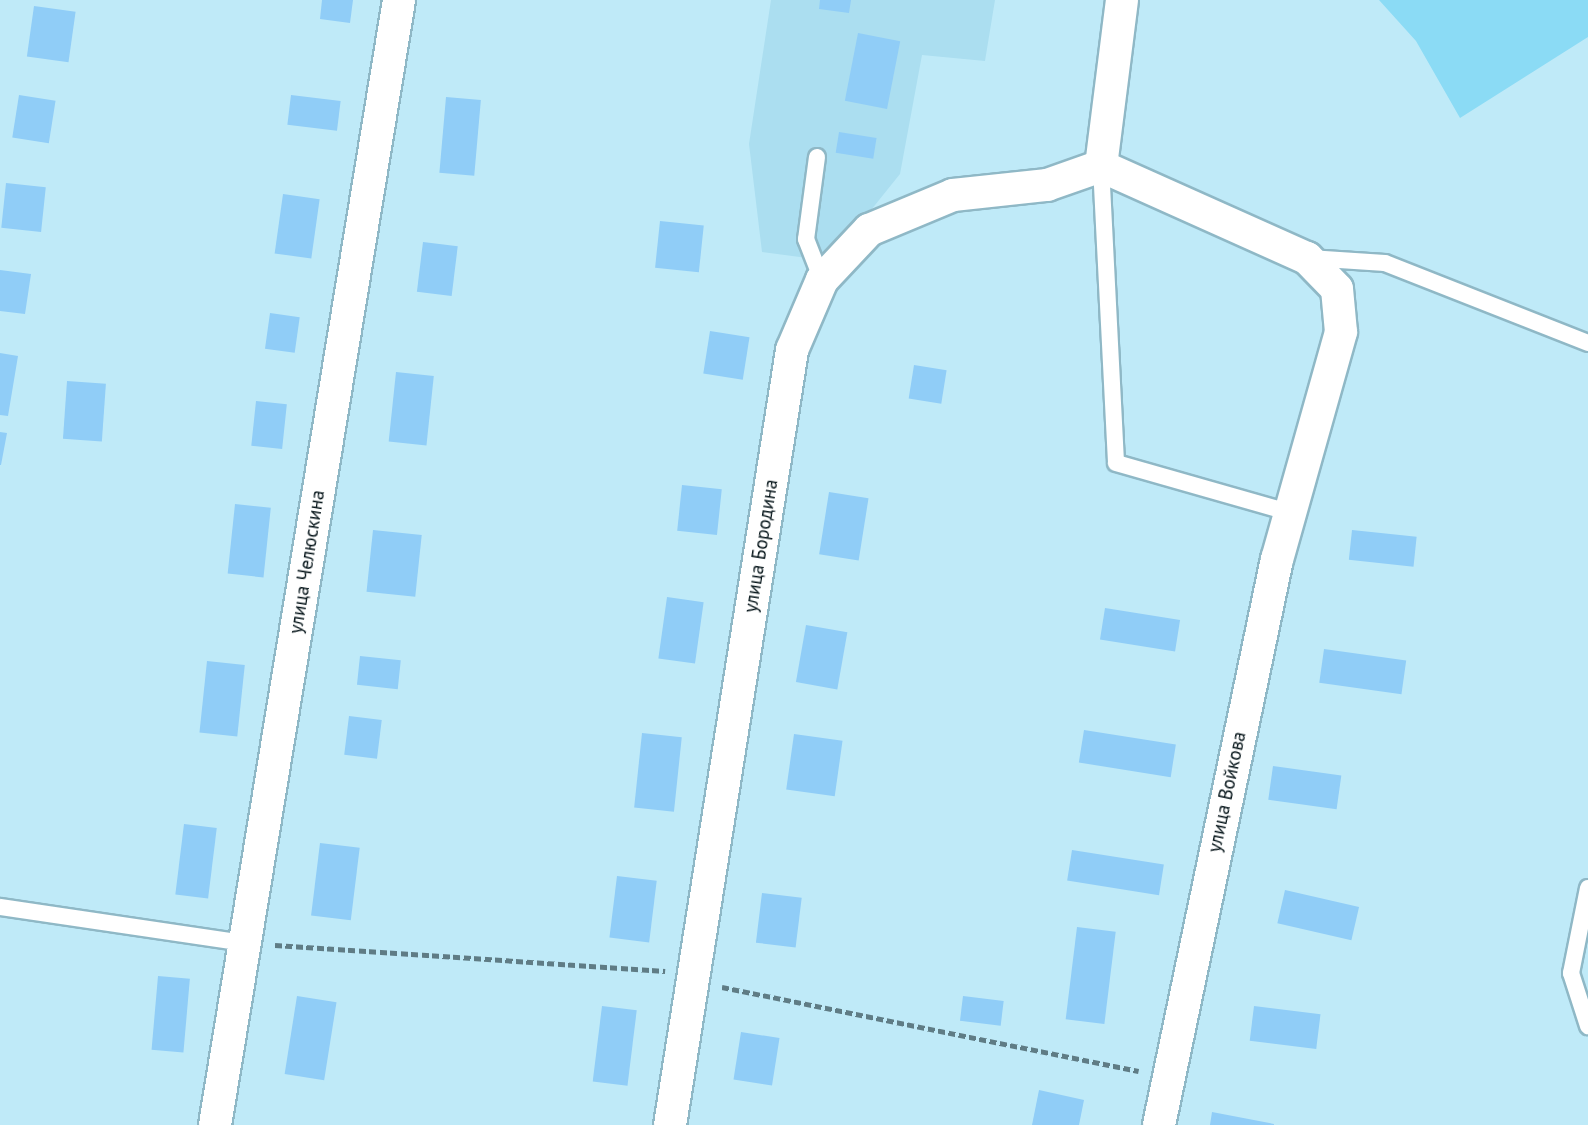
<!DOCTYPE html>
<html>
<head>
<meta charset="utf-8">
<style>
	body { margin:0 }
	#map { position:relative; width:1588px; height:1125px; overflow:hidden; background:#bfeaf8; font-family:"PT Sans",sans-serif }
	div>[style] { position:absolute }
	.built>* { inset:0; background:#abdef0 }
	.green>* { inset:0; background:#8bdbf5 }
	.building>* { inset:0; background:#90cdf7; transform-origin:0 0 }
	.path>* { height:4.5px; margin-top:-2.25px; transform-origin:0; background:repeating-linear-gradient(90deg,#5f7c85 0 7px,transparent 0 10.5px) }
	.roads { filter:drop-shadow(2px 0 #8fb8c6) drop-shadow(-2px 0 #8fb8c6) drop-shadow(0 2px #8fb8c6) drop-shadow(0 -2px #8fb8c6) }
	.lane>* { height:16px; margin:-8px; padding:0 8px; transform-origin:8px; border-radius:8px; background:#fff }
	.street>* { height:32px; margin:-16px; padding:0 16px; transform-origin:16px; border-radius:16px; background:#fff }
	span { translate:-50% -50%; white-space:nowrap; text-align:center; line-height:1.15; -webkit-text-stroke:5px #fff; paint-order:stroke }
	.street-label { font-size:19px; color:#031217 }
</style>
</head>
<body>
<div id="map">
	<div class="built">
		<i style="clip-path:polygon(771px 0,995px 0,985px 61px,922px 55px,900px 174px,830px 261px,762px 252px,749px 144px)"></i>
	</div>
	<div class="green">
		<i style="clip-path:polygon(1379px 0,1588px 0,1588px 37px,1460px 118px,1416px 41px)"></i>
	</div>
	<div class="building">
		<i style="clip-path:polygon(322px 0,353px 0,350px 23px,320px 19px)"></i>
		<i style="clip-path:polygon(820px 0,851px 0,849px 13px,819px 9px)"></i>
		<i style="left:34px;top:6px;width:42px;height:51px;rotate:8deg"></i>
		<i style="left:858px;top:33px;width:43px;height:69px;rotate:11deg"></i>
		<i style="left:19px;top:95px;width:37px;height:43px;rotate:9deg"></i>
		<i style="left:291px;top:95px;width:50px;height:30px;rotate:7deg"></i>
		<i style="left:446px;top:97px;width:35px;height:76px;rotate:5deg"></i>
		<i style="left:839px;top:132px;width:38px;height:21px;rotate:9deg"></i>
		<i style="left:6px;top:183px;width:40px;height:45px;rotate:6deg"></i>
		<i style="left:283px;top:194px;width:37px;height:60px;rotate:8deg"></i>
		<i style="left:660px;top:221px;width:44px;height:47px;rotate:6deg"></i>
		<i style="left:423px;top:242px;width:35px;height:50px;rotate:7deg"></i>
		<i style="clip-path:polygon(0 270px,31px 274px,25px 314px,0 311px)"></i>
		<i style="left:270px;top:313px;width:30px;height:36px;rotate:8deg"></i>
		<i style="left:710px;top:331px;width:40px;height:43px;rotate:9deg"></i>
		<i style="clip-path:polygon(0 353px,18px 356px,8px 416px,0 415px)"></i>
		<i style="left:914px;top:365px;width:33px;height:34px;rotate:9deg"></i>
		<i style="left:396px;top:372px;width:38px;height:70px;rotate:6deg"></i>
		<i style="left:67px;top:381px;width:39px;height:58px;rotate:4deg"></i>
		<i style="left:256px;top:401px;width:31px;height:45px;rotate:6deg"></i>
		<i style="clip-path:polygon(0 432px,7px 433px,1px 465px,0 465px)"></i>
		<i style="left:682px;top:485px;width:40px;height:46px;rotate:6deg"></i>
		<i style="left:829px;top:492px;width:40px;height:63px;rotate:9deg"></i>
		<i style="left:235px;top:504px;width:36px;height:70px;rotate:6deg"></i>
		<i style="left:373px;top:530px;width:49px;height:62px;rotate:6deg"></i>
		<i style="left:1352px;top:530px;width:65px;height:30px;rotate:6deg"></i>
		<i style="left:667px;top:597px;width:37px;height:62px;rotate:8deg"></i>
		<i style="left:1105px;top:608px;width:76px;height:32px;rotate:9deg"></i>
		<i style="left:806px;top:625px;width:42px;height:58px;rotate:10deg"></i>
		<i style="left:1324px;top:649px;width:83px;height:34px;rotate:8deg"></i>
		<i style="left:360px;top:656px;width:41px;height:29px;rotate:6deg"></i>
		<i style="left:207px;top:661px;width:38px;height:72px;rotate:6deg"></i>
		<i style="left:349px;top:716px;width:33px;height:39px;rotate:7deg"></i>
		<i style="left:1084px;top:730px;width:93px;height:33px;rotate:9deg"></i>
		<i style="left:642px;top:733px;width:40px;height:75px;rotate:6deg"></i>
		<i style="left:794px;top:734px;width:49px;height:56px;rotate:8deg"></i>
		<i style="left:1273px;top:766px;width:69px;height:34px;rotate:8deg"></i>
		<i style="left:184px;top:824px;width:33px;height:71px;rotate:7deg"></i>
		<i style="left:320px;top:843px;width:40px;height:73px;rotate:7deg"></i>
		<i style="left:1072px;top:850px;width:93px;height:31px;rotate:9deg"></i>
		<i style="left:617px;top:876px;width:40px;height:62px;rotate:7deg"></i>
		<i style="left:1285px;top:890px;width:76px;height:34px;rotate:13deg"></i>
		<i style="left:762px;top:893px;width:40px;height:50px;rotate:7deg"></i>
		<i style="left:1077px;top:927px;width:39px;height:93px;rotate:7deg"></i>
		<i style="left:158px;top:976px;width:32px;height:74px;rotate:5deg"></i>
		<i style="left:297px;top:996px;width:40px;height:79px;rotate:9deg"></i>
		<i style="left:963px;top:996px;width:41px;height:25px;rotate:7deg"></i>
		<i style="left:602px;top:1006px;width:35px;height:76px;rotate:7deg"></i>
		<i style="left:1254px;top:1006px;width:67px;height:35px;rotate:7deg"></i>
		<i style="left:741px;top:1032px;width:39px;height:48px;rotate:9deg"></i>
		<i style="clip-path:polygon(1039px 1090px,1084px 1100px,1079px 1125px,1032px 1125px)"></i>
		<i style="clip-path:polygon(1212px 1112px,1274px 1124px,1274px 1125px,1210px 1125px)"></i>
	</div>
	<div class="path">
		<i style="left:275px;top:945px;width:391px;rotate:3.8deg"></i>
		<i style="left:722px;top:987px;width:425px;rotate:11.4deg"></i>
	</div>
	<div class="roads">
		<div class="lane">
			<i style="left:817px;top:157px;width:83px;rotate:97.6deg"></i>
			<i style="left:806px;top:239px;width:44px;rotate:68.7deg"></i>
			<i style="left:1101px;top:166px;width:297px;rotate:87.1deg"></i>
			<i style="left:1116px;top:463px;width:182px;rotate:15.9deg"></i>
			<i style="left:1309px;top:258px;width:76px;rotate:3.8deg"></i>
			<i style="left:1385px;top:263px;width:218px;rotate:21.5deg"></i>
			<i style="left:1588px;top:888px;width:87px;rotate:101.3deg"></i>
			<i style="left:1571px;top:973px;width:56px;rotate:72.2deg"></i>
			<i style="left:0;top:907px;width:248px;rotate:8.4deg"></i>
		</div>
		<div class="street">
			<i style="left:1122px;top:0;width:167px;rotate:97.2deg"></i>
			<i style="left:1101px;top:166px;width:226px;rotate:24.1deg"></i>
			<i style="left:1307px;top:258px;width:43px;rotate:45.9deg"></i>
			<i style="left:1337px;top:289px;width:43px;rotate:84.7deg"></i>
			<i style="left:1341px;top:332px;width:236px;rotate:105.7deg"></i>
			<i style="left:1277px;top:559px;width:578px;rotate:101.78deg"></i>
			<i style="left:215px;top:1125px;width:1140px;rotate:-80.71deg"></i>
			<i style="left:670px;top:1125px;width:785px;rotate:-81.05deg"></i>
			<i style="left:792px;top:350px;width:76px;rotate:-66.8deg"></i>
			<i style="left:822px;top:280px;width:69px;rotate:-46.8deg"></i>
			<i style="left:869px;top:230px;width:91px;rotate:-22.6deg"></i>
			<i style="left:953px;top:195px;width:95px;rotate:-6.1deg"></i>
			<i style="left:1047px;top:185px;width:57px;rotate:-19.4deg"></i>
		</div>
	</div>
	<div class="street-label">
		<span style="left:761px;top:546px;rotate:-81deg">улица Бородина</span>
		<span style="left:307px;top:562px;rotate:-81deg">улица Челюскина</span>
		<span style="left:1227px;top:792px;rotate:-78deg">улица Войкова</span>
	</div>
</div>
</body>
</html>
